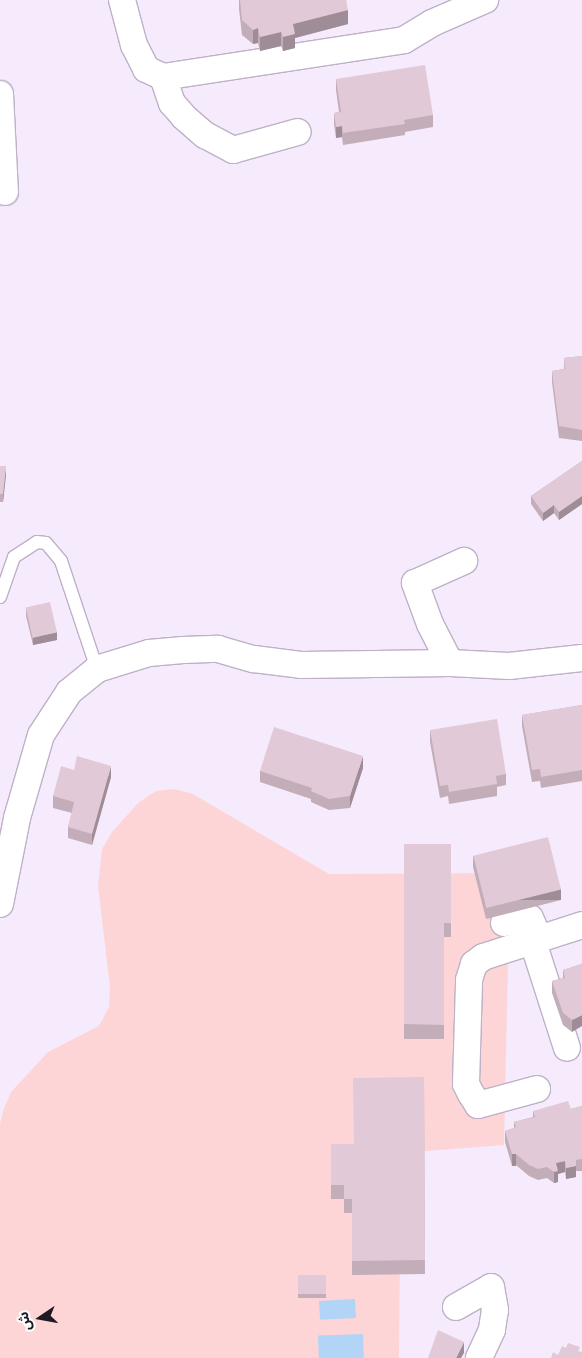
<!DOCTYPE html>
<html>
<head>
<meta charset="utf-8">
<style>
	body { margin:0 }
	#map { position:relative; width:582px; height:1358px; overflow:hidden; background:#f5ebfd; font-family:"Source Sans 3","Noto Sans Arabic",sans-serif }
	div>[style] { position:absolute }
	.green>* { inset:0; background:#fed5d7 }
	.water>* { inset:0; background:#b2d4f6; transform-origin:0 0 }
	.roads { filter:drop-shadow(1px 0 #beb1c7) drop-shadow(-1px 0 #beb1c7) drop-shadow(0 1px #beb1c7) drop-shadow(0 -1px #beb1c7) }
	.service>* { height:12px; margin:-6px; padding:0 6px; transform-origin:6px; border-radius:6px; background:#fff }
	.minor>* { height:26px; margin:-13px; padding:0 13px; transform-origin:13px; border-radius:13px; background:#fff }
	.wall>* { inset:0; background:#c2adb9; transform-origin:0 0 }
	.shaded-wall>* { inset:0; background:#9e8d96; transform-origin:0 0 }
	.building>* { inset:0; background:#e1c9d7; transform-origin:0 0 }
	span { translate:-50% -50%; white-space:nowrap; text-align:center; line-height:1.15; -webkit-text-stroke:5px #fff; paint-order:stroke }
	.north { position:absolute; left:15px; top:1293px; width:50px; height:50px; -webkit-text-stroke:4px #fff; paint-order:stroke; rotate:258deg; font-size:14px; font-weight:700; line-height:20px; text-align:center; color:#201b23 }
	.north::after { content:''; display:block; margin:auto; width:18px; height:22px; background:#201b23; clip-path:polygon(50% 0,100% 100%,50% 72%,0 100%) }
</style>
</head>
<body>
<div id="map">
	<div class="green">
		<i style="clip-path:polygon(174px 789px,193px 794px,329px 874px,510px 873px,504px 1145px,401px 1153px,399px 1358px,0 1358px,0 1124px,3px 1111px,11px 1092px,48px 1052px,99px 1026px,109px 1007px,110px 987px,98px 886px,102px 849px,112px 832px,138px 803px,156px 791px)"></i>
	</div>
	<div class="water">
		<i style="left:355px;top:1299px;width:19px;height:36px;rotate:87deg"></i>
		<i style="left:363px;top:1334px;width:24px;height:45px;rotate:88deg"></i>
	</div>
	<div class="roads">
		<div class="service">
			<i style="left:0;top:597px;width:42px;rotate:-70.7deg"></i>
			<i style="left:14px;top:557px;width:27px;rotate:-33deg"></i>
			<i style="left:37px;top:542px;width:9px;rotate:6deg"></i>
			<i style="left:46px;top:543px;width:23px;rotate:50deg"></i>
			<i style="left:61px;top:561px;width:114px;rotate:71.6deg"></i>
		</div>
		<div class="minor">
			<i style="left:122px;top:0;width:47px;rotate:75.1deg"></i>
			<i style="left:134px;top:45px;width:27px;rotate:63deg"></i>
			<i style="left:146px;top:69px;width:19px;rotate:25deg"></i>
			<i style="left:163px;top:77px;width:244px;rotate:-8.7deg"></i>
			<i style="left:404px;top:40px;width:33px;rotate:-31deg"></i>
			<i style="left:432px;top:23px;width:58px;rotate:-23.5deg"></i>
			<i style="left:163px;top:77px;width:28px;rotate:71deg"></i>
			<i style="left:172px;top:103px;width:18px;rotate:49deg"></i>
			<i style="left:184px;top:117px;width:28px;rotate:41deg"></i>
			<i style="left:205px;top:135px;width:32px;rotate:28deg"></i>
			<i style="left:233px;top:150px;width:67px;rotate:-15.5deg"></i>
			<i style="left:0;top:94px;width:98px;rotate:87.1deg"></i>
			<i style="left:450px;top:663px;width:44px;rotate:-117.1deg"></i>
			<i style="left:430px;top:624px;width:44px;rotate:-110.1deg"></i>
			<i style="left:415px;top:583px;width:54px;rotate:-24.2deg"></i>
			<i style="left:0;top:904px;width:88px;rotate:-78.8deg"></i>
			<i style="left:17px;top:818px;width:86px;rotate:-73.9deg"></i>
			<i style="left:41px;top:735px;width:51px;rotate:-56.9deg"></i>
			<i style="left:69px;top:692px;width:36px;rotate:-39deg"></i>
			<i style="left:97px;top:669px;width:54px;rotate:-17.1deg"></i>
			<i style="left:149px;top:653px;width:34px;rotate:-5deg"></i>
			<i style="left:183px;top:650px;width:35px;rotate:-2deg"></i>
			<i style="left:218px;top:649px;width:37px;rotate:16deg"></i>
			<i style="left:254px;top:659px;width:47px;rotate:7.3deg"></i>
			<i style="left:301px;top:665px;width:149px;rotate:-0.8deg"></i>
			<i style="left:450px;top:663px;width:59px;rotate:2.9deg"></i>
			<i style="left:509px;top:666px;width:73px;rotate:-6.3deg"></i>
			<i style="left:504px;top:923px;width:26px;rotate:-11deg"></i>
			<i style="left:530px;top:918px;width:24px;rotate:66deg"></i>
			<i style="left:533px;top:942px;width:111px;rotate:72.2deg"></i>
			<i style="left:537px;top:1089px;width:61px;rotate:164.8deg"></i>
			<i style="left:478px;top:1105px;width:13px;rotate:-122deg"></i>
			<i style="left:471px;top:1094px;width:11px;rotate:-117deg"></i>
			<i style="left:466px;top:1084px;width:104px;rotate:-88.3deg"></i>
			<i style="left:469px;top:980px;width:17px;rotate:-73deg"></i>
			<i style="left:474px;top:964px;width:11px;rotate:-38deg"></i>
			<i style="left:483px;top:957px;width:104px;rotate:-17.9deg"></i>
			<i style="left:456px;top:1307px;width:40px;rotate:-29.7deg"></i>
			<i style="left:491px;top:1287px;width:23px;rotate:80deg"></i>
			<i style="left:495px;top:1310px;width:20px;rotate:99deg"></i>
			<i style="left:492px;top:1330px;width:31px;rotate:115deg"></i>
		</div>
	</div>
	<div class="wall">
		<i style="clip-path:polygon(239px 0,346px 0,348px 24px,295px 38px,295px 48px,283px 51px,281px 46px,260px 51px,258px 43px,253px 44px,242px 35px,239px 9px)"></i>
		<i style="clip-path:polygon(336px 79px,433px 115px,433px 127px,405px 132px,405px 135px,343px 145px,342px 137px,336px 138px,334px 124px,334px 113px,339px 112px,336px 90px)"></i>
		<i style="clip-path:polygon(582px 356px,582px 441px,559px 438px,552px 382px,552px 371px,564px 369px,564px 358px)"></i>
		<i style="clip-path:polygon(582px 461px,582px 504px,559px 520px,554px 513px,543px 521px,531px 504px,531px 496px)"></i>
		<i style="clip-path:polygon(0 466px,6px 474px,3px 502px,0 502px)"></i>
		<i style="clip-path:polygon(26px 608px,57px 640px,33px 645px,26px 616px)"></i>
		<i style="clip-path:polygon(582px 705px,582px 781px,541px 788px,540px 781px,532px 782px,522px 726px,522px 715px)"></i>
		<i style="clip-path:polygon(430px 730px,506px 774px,506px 785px,497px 787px,497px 796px,449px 804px,448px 796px,440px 798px,430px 742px)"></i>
		<i style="clip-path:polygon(363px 768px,350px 808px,329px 810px,311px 802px,311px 799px,260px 782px,260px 771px)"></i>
		<i style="clip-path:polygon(74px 770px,111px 777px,92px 845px,68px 838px,68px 827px,72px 813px,53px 808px,53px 796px)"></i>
		<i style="clip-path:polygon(404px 844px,451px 844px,451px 937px,444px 937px,444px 1039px,404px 1039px)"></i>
		<i style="clip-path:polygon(473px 856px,561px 900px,486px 919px,473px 867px)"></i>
		<i style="clip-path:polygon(582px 964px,572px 1032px,563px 1025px,552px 993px,552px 981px,563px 978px,563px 970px)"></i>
		<i style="clip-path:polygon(424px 1077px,425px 1274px,352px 1275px,352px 1213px,344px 1213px,344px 1199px,331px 1199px,331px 1144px,354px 1144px)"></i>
		<i style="clip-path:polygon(582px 1106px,582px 1171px,576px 1171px,576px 1177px,566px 1179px,565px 1172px,558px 1174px,558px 1182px,554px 1183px,547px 1178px,538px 1180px,529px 1176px,516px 1165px,512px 1166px,505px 1142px,505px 1131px,514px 1128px,514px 1122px,533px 1117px,533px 1111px,571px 1109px)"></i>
		<i style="left:326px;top:1275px;width:23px;height:28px;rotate:90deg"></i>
	</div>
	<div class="shaded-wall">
		<i style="clip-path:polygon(348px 10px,348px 24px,295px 38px,295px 48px,283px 51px,283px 37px,293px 24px)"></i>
		<i style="clip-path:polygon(258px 28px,258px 43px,253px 44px,253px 30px)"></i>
		<i style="clip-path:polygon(281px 32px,281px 46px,260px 51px,260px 37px)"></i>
		<i style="clip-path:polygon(342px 126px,342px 137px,336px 138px,336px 127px)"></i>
		<i style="clip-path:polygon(6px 466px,6px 474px,3px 502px,3px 494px)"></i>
		<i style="clip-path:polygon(582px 496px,582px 504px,559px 520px,559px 512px)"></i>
		<i style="clip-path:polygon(554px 505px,554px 513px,543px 521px,543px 513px)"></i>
		<i style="clip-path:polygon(57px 632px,57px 640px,33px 645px,33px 638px)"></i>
		<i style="clip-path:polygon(363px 756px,363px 768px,350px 808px,350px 796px)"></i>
		<i style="clip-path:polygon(111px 766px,111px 777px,92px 845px,92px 834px)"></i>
		<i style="left:561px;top:889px;width:11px;height:77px;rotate:90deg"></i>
		<i style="clip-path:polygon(582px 1015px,582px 1026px,572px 1032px,572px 1020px)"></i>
		<i style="left:512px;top:1154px;width:4px;height:12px"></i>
		<i style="clip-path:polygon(565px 1161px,565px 1172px,558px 1174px,558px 1182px,554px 1183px,554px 1172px,556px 1163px)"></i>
		<i style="clip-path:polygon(576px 1166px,576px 1177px,566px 1179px,566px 1168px)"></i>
		<i style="clip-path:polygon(464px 1342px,464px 1353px,461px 1358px,456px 1358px)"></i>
	</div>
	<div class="building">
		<i style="clip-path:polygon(240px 0,346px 0,348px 10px,293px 24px,295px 34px,283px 37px,281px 32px,260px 37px,258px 28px,253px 30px,242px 20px)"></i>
		<i style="clip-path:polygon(425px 65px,433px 115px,404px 120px,405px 124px,343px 133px,342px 126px,336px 127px,334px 113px,341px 112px,336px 79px)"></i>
		<i style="clip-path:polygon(582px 356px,582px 430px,559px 426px,552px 371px,565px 369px,564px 358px)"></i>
		<i style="clip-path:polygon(582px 461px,582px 496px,559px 512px,554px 505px,543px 513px,531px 496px)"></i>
		<i style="clip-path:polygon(0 466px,6px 466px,3px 494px,0 494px)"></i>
		<i style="left:50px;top:602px;width:31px;height:25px;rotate:77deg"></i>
		<i style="clip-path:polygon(582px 705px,582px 770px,541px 777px,540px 769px,532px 770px,522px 715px)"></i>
		<i style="clip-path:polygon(497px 719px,506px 774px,496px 776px,497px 784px,449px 792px,448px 785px,440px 786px,430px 730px)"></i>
		<i style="clip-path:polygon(274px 727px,363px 756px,350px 796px,329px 799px,311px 791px,312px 788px,260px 771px)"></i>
		<i style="clip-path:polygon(77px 756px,111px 766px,92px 834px,68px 827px,74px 802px,53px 796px,61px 766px,74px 770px)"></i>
		<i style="left:548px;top:837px;width:54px;height:77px;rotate:76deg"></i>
		<i style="clip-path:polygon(404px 844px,451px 844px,451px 923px,444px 923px,444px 1025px,404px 1024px)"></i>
		<i style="clip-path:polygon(582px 964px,582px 1015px,572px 1020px,563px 1013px,552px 981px,565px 978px,563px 970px)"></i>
		<i style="clip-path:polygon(424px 1077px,425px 1260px,352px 1261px,352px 1199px,344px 1199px,344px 1185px,331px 1185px,331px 1144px,354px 1144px,353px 1078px)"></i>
		<i style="clip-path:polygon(568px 1101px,571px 1109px,582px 1106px,582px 1159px,576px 1160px,576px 1166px,566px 1168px,565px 1161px,556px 1163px,558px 1171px,554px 1172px,547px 1167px,538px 1169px,529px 1165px,516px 1154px,512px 1154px,505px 1131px,516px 1127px,514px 1122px,535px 1117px,533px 1111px)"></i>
		<i style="left:326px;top:1275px;width:19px;height:28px;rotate:90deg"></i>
		<i style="clip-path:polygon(438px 1330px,464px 1342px,456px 1358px,428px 1358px)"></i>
		<i style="clip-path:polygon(568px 1343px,580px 1347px,578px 1351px,582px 1352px,582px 1358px,551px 1358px,553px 1352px,558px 1355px,562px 1346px,566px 1348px)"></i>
	</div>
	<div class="north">ش</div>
</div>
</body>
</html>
